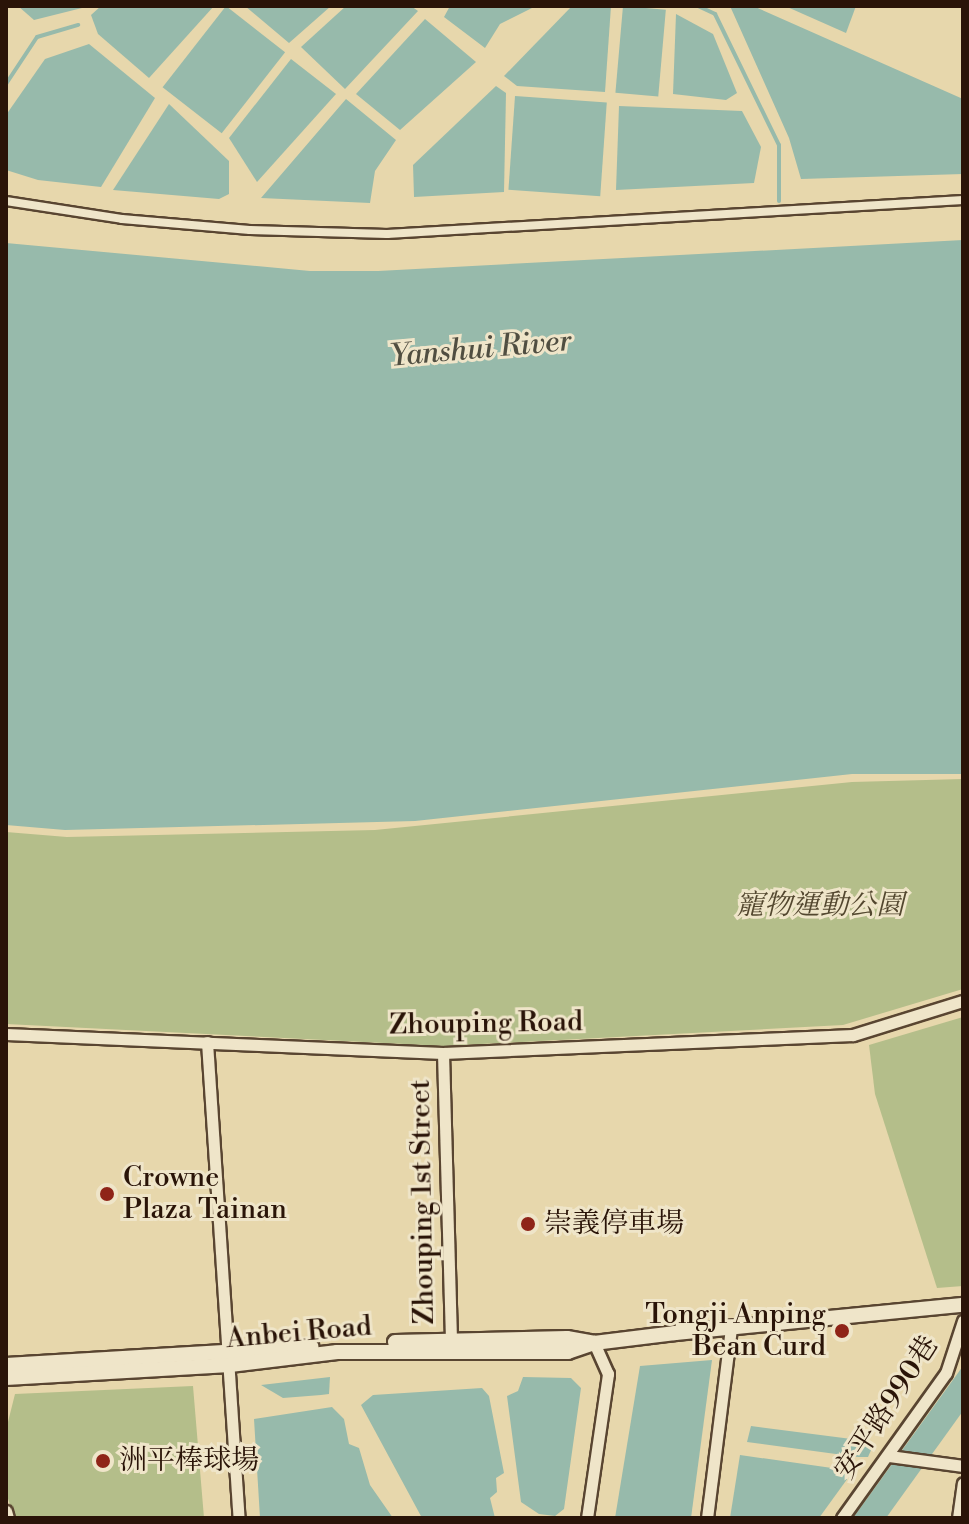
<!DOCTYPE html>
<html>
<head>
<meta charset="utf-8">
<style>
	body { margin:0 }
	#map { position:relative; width:969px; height:1524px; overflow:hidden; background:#e7d7ac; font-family:"Libre Bodoni","Noto Serif TC",serif }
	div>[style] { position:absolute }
	.green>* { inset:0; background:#b4be8a }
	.water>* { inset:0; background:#97baab; transform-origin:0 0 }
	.stream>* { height:4px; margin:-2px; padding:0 2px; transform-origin:2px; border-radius:2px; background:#97baab }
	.roads { filter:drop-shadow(2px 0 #594531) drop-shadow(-2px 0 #594531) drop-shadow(0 2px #594531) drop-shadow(0 -2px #594531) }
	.pedestrian>* { height:8px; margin:-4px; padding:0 4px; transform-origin:4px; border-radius:4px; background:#efe5c9 }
	.minor>* { height:11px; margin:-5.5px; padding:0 5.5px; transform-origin:5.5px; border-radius:5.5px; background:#efe5c9 }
	.tertiary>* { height:14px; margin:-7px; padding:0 7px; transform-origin:7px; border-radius:7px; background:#efe5c9 }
	.dots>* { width:22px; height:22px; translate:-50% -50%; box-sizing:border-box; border:4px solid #efe5c9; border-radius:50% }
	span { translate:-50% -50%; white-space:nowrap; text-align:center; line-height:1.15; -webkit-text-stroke:6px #efe5c9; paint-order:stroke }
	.park-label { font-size:28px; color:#53472f; font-style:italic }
	.street-label { font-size:28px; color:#2a1408 }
	.poi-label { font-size:28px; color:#2a1408 }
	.left { translate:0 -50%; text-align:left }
	.right { translate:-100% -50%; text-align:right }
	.water-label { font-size:30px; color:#504e41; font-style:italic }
	.frame { position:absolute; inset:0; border:8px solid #2a1408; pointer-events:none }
</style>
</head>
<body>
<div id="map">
	<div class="green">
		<i style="clip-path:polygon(963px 779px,963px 989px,843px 1025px,444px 1046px,6px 1024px,6px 832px,67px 837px,375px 830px,852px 782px)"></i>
		<i style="clip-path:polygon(963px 1017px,963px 1286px,937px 1288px,875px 1094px,869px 1045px)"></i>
		<i style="clip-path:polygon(193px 1386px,204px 1518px,14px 1518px,6px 1492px,6px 1430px,15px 1394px)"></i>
	</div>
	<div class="water">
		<i style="clip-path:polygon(18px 6px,90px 6px,34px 20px)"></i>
		<i style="clip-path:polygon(101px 6px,214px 6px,149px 78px,98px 34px,91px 15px)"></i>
		<i style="left:226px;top:6px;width:75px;height:103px;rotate:38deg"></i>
		<i style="clip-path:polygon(245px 6px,331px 6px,289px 43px)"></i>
		<i style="clip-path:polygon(346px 6px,411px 6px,418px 11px,345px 89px,301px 47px)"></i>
		<i style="clip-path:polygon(450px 6px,536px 6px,500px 24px,485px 48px,444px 17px)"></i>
		<i style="clip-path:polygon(572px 6px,611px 6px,605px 92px,517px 86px,504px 76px)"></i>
		<i style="left:623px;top:6px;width:43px;height:87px;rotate:5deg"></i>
		<i style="clip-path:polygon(730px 6px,753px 6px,963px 99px,963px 174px,801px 179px,789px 138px)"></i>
		<i style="clip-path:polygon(785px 6px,856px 6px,846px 33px)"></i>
		<i style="clip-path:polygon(676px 14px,713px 34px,737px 93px,726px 100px,673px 94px)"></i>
		<i style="clip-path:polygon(425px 19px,476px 62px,400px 130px,356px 94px)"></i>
		<i style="clip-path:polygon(89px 44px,155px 98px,101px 187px,38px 180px,6px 170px,6px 115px,45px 59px)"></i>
		<i style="clip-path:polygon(291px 59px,336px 94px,257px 182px,229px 138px)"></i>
		<i style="clip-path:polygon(496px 86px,506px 93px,504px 192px,414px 197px,413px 165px)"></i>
		<i style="left:515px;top:96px;width:92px;height:94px;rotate:4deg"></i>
		<i style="clip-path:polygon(346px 99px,396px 140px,375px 171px,370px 203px,261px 198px)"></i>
		<i style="clip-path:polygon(169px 104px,229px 161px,229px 194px,219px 199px,113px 190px)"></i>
		<i style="clip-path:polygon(619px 106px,742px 111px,761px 147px,754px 183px,616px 190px)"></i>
		<i style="clip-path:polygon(963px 240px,963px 774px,852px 774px,415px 821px,65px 830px,6px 825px,6px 243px,310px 271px,378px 271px)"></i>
		<i style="clip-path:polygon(712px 1360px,691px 1518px,615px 1518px,640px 1366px)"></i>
		<i style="clip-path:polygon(963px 1366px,963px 1411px,886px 1518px,853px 1518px)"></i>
		<i style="clip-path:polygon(330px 1377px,329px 1394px,321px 1395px,283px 1398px,261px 1385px)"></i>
		<i style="clip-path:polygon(523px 1377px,571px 1378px,581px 1388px,564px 1509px,555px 1516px,539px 1514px,521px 1502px,507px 1396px,518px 1391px)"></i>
		<i style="clip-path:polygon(482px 1388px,489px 1396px,504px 1473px,496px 1478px,497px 1492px,490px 1498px,495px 1518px,422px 1518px,361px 1405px,373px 1395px)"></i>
		<i style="clip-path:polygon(332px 1407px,344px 1419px,349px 1444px,359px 1448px,370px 1485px,393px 1518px,260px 1518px,254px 1419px)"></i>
		<i style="clip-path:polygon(751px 1426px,867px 1441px,872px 1448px,868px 1457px,858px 1457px,747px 1442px)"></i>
		<i style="clip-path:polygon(740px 1455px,853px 1471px,819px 1518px,730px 1518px)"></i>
	</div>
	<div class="stream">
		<i style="left:698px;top:6px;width:19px;rotate:25deg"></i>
		<i style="left:715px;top:14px;width:146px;rotate:64deg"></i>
		<i style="left:779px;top:145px;width:56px;rotate:90deg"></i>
		<i style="left:6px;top:84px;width:56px;rotate:-56.6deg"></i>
		<i style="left:37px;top:37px;width:43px;rotate:-16.3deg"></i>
	</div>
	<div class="roads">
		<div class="pedestrian">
			<i style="left:6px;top:201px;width:117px;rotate:8.8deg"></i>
			<i style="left:122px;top:219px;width:128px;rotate:4.9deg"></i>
			<i style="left:250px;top:230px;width:137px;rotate:1.7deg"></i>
			<i style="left:387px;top:234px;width:577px;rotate:-3.38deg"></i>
		</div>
		<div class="minor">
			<i style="left:6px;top:1034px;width:437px;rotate:2.5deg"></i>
			<i style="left:443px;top:1053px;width:410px;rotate:-2.5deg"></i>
			<i style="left:853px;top:1035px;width:115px;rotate:-17.2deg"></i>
			<i style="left:207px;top:1042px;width:477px;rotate:86.2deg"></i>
			<i style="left:443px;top:1053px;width:292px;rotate:88.4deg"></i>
			<i style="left:889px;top:1456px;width:75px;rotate:7.7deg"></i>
			<i style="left:6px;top:1511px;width:7px;rotate:74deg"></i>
			<i style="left:587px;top:1518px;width:146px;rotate:-81.7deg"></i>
			<i style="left:608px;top:1374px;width:34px;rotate:-114deg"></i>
			<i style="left:707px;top:1518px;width:191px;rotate:-82.8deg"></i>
			<i style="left:842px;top:1518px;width:178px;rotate:-54.4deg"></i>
			<i style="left:946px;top:1373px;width:55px;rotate:-71.9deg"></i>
			<i style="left:958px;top:1518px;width:35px;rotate:-82deg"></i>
		</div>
		<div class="tertiary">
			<i style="left:395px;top:1342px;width:172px;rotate:-1.3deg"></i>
			<i style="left:567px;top:1338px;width:27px;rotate:10deg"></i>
			<i style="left:6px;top:1365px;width:306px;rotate:-3.4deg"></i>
			<i style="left:6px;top:1378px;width:224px;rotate:-3.3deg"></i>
			<i style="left:230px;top:1365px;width:108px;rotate:-6.9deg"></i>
			<i style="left:337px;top:1352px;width:231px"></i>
			<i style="left:568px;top:1352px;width:28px;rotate:-19deg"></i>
			<i style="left:594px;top:1343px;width:82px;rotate:-7deg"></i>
			<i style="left:675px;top:1333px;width:289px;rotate:-5.6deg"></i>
		</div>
	</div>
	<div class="dots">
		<i style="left:107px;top:1194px;background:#8f2418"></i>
		<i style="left:528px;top:1224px;background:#8f2418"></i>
		<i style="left:842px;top:1331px;background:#8f2418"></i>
		<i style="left:103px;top:1461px;background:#8f2418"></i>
	</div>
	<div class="park-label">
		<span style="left:820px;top:906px">寵物運動公園</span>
	</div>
	<div class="street-label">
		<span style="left:486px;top:1024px;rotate:-1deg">Zhouping Road</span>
		<span style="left:423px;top:1202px;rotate:-91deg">Zhouping 1st Street</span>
		<span style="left:299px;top:1333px;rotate:-5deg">Anbei Road</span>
		<span style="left:887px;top:1408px;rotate:-57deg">安平路990巷</span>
	</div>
	<div class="poi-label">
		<span class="left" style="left:123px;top:1194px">Crowne<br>Plaza Tainan</span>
		<span class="left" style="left:544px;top:1224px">崇義停車場</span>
		<span class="right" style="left:826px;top:1331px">Tongji Anping<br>Bean Curd</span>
		<span class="left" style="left:119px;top:1461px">洲平棒球場</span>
	</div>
	<div class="water-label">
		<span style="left:481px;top:349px;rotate:-5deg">Yanshui River</span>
	</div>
	<div class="frame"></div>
</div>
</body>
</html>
